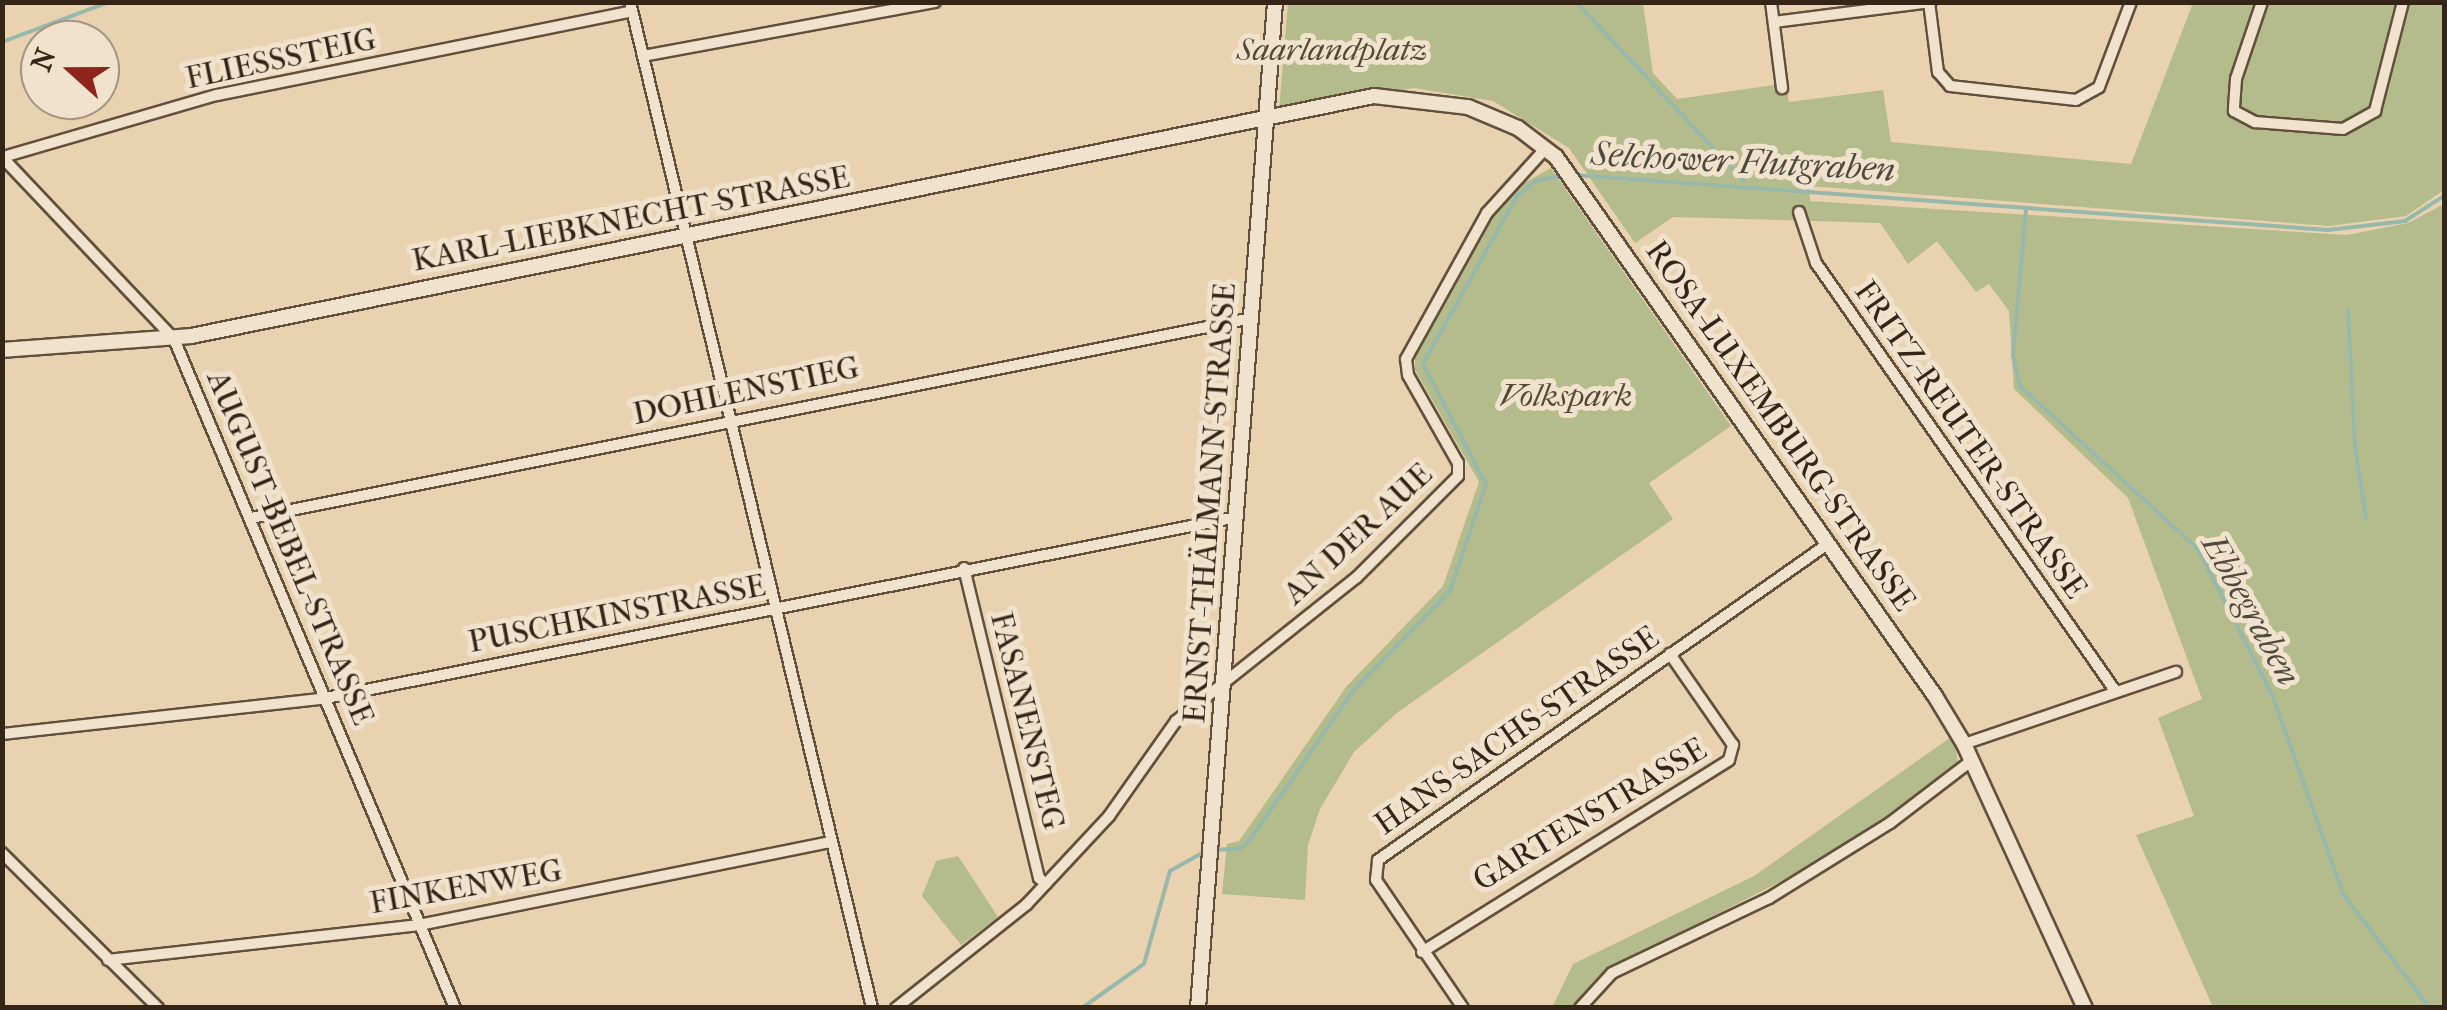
<!DOCTYPE html>
<html>
<head>
<meta charset="utf-8">
<style>
	body { margin:0 }
	#map { position:relative; width:2447px; height:1010px; overflow:hidden; background:#e8d2b0; font-family:"IM FELL French Canon",serif }
	div>[style] { position:absolute }
	.green>* { inset:0; background:#b4bc8c }
	.stream>* { height:4px; margin:-2px; padding:0 2px; transform-origin:2px; border-radius:2px; background:#97b8ab }
	.roads { filter:drop-shadow(2px 0 #62503d) drop-shadow(-2px 0 #62503d) drop-shadow(0 2px #62503d) drop-shadow(0 -2px #62503d) }
	.street>* { height:10px; margin:-5px; padding:0 5px; transform-origin:5px; border-radius:5px; background:#f0e2cc }
	.secondary>* { height:14px; margin:-7px; padding:0 7px; transform-origin:7px; border-radius:7px; background:#f0e2cc }
	span { translate:-50% -50%; white-space:nowrap; text-align:center; line-height:1.15; -webkit-text-stroke:10px #f0e2cc; paint-order:stroke }
	.park-label { font-size:32px; color:#554b34; font-style:italic }
	.street-label { font-size:32px; color:#352517 }
	.water-label { font-size:35px; color:#4e4a3c; font-style:italic }
	.frame { position:absolute; inset:0; border:5px solid #352517; pointer-events:none }
	.north { position:absolute; left:20px; top:20px; width:100px; height:100px; box-sizing:border-box; background:#f0e2cc; border:2px solid #a59684; border-radius:50%; rotate:291deg; font-size:28px; font-weight:700; line-height:40px; text-align:center; color:#352517 }
	.north::after { content:''; display:block; margin:auto; width:35px; height:45px; background:#8f2418; clip-path:polygon(50% 0,100% 100%,50% 72%,0 100%) }
</style>
</head>
<body>
<div id="map">
	<div class="green">
		<i style="clip-path:polygon(1288px 3px,1643px 3px,1653px 73px,1677px 99px,1774px 85px,1786px 85px,1789px 102px,1883px 90px,1891px 142px,2131px 164px,2193px 3px,2444px 3px,2444px 190px,2406px 216px,2329px 226px,1809px 186px,1810px 201px,2347px 235px,2408px 223px,2444px 204px,2444px 1007px,2213px 1007px,2136px 835px,2194px 816px,2158px 718px,2202px 699px,2128px 498px,2014px 389px,2009px 311px,1989px 284px,1976px 292px,1937px 241px,1908px 264px,1880px 223px,1673px 217px,1635px 243px,1569px 148px,1493px 101px,1414px 88px,1279px 110px)"></i>
		<i style="clip-path:polygon(1551px 168px,1731px 426px,1649px 483px,1673px 519px,1398px 712px,1354px 752px,1320px 809px,1308px 845px,1305px 900px,1222px 894px,1227px 844px,1239px 841px,1346px 687px,1443px 586px,1479px 482px,1415px 370px,1415px 358px,1497px 210px,1517px 187px)"></i>
		<i style="clip-path:polygon(1954px 735px,1958px 763px,1900px 811px,1791px 876px,1617px 965px,1597px 978px,1575px 1007px,1552px 1008px,1573px 964px,1754px 876px)"></i>
		<i style="clip-path:polygon(958px 856px,998px 917px,961px 945px,922px 896px,936px 861px)"></i>
	</div>
	<div class="stream">
		<i style="left:1576px;top:2px;width:245px;rotate:46.8deg"></i>
		<i style="left:2px;top:42px;width:114px;rotate:-20.5deg"></i>
		<i style="left:1575px;top:175px;width:755px;rotate:4.18deg"></i>
		<i style="left:2328px;top:230px;width:78px;rotate:-6.7deg"></i>
		<i style="left:2405px;top:221px;width:46px;rotate:-32.7deg"></i>
		<i style="left:2026px;top:209px;width:148px;rotate:95.1deg"></i>
		<i style="left:2013px;top:356px;width:31px;rotate:77deg"></i>
		<i style="left:2020px;top:386px;width:241px;rotate:42.5deg"></i>
		<i style="left:2198px;top:549px;width:166px;rotate:63.1deg"></i>
		<i style="left:2273px;top:697px;width:209px;rotate:70.4deg"></i>
		<i style="left:2343px;top:894px;width:143px;rotate:52.7deg"></i>
		<i style="left:2348px;top:309px;width:137px;rotate:87.1deg"></i>
		<i style="left:2355px;top:446px;width:73px;rotate:81.3deg"></i>
		<i style="left:1215px;top:850px;width:26px;rotate:-4deg"></i>
		<i style="left:1241px;top:848px;width:12px;rotate:-42deg"></i>
		<i style="left:1250px;top:840px;width:180px;rotate:-55.4deg"></i>
		<i style="left:1352px;top:692px;width:141px;rotate:-45.9deg"></i>
		<i style="left:1450px;top:591px;width:113px;rotate:-71.4deg"></i>
		<i style="left:1486px;top:484px;width:136px;rotate:-117.7deg"></i>
		<i style="left:1423px;top:364px;width:193px;rotate:-60.8deg"></i>
		<i style="left:1517px;top:196px;width:24px;rotate:-38deg"></i>
		<i style="left:1536px;top:181px;width:30px;rotate:-12deg"></i>
		<i style="left:1082px;top:1008px;width:76px;rotate:-35.4deg"></i>
		<i style="left:1144px;top:964px;width:97px;rotate:-74.4deg"></i>
		<i style="left:1170px;top:871px;width:41px;rotate:-29.1deg"></i>
	</div>
	<div class="roads">
		<div class="street">
			<i style="left:630px;top:2px;width:1035px;rotate:76.47deg"></i>
			<i style="left:1771px;top:2px;width:87px;rotate:82.7deg"></i>
			<i style="left:1929px;top:2px;width:71px;rotate:82.7deg"></i>
			<i style="left:1938px;top:72px;width:18px;rotate:49deg"></i>
			<i style="left:1950px;top:86px;width:127px;rotate:6.3deg"></i>
			<i style="left:2076px;top:100px;width:26px;rotate:-29deg"></i>
			<i style="left:2099px;top:87px;width:91px;rotate:-69.4deg"></i>
			<i style="left:2262px;top:2px;width:81px;rotate:108.7deg"></i>
			<i style="left:2236px;top:79px;width:32px;rotate:94deg"></i>
			<i style="left:2234px;top:111px;width:24px;rotate:28deg"></i>
			<i style="left:2255px;top:122px;width:88px;rotate:4.5deg"></i>
			<i style="left:2343px;top:129px;width:37px;rotate:-29deg"></i>
			<i style="left:2375px;top:111px;width:113px;rotate:-75.6deg"></i>
			<i style="left:1774px;top:22px;width:158px;rotate:-7.3deg"></i>
			<i style="left:643px;top:56px;width:297px;rotate:-10.5deg"></i>
			<i style="left:2px;top:157px;width:250px;rotate:46.6deg"></i>
			<i style="left:174px;top:339px;width:726px;rotate:67.22deg"></i>
			<i style="left:3px;top:157px;width:223px;rotate:-16.2deg"></i>
			<i style="left:217px;top:95px;width:423px;rotate:-11.4deg"></i>
			<i style="left:1799px;top:212px;width:54px;rotate:71.6deg"></i>
			<i style="left:1816px;top:263px;width:520px;rotate:55.03deg"></i>
			<i style="left:251px;top:518px;width:1021px;rotate:-11.3deg"></i>
			<i style="left:964px;top:568px;width:319px;rotate:76.4deg"></i>
			<i style="left:1039px;top:878px;width:9px;rotate:41deg"></i>
			<i style="left:2px;top:734px;width:326px;rotate:-6.3deg"></i>
			<i style="left:326px;top:698px;width:929px;rotate:-11.24deg"></i>
			<i style="left:1964px;top:744px;width:224px;rotate:-18.8deg"></i>
			<i style="left:2px;top:853px;width:220px;rotate:44.8deg"></i>
			<i style="left:1422px;top:952px;width:362px;rotate:-32deg"></i>
			<i style="left:1729px;top:760px;width:16px;rotate:-75deg"></i>
			<i style="left:1733px;top:745px;width:111px;rotate:-124.7deg"></i>
			<i style="left:108px;top:960px;width:313px;rotate:-6.4deg"></i>
			<i style="left:419px;top:925px;width:419px;rotate:-11.4deg"></i>
			<i style="left:896px;top:1008px;width:167px;rotate:-38.4deg"></i>
			<i style="left:1027px;top:904px;width:120px;rotate:-47deg"></i>
			<i style="left:1109px;top:816px;width:116px;rotate:-54.8deg"></i>
			<i style="left:1176px;top:721px;width:230px;rotate:-38.5deg"></i>
			<i style="left:1356px;top:578px;width:144px;rotate:-45deg"></i>
			<i style="left:1458px;top:476px;width:13px;rotate:-90deg"></i>
			<i style="left:1458px;top:463px;width:101px;rotate:-119.6deg"></i>
			<i style="left:1408px;top:375px;width:16px;rotate:-97deg"></i>
			<i style="left:1406px;top:359px;width:167px;rotate:-61deg"></i>
			<i style="left:1487px;top:213px;width:88px;rotate:-47.8deg"></i>
			<i style="left:1463px;top:1008px;width:155px;rotate:-124.2deg"></i>
			<i style="left:1376px;top:880px;width:20px;rotate:-84deg"></i>
			<i style="left:1378px;top:860px;width:551px;rotate:-35.1deg"></i>
			<i style="left:1580px;top:1008px;width:47px;rotate:-47.6deg"></i>
			<i style="left:1612px;top:973px;width:174px;rotate:-25.5deg"></i>
			<i style="left:1769px;top:898px;width:142px;rotate:-31.8deg"></i>
			<i style="left:1890px;top:823px;width:102px;rotate:-37.4deg"></i>
		</div>
		<div class="secondary">
			<i style="left:2px;top:350px;width:190px;rotate:-4.2deg"></i>
			<i style="left:191px;top:336px;width:1207px;rotate:-11.47deg"></i>
			<i style="left:1374px;top:96px;width:95px;rotate:6.7deg"></i>
			<i style="left:1468px;top:107px;width:54px;rotate:22.8deg"></i>
			<i style="left:1518px;top:128px;width:48px;rotate:37.3deg"></i>
			<i style="left:1556px;top:157px;width:659px;rotate:54.89deg"></i>
			<i style="left:1935px;top:696px;width:56px;rotate:58.9deg"></i>
			<i style="left:1964px;top:744px;width:290px;rotate:65.4deg"></i>
			<i style="left:1198px;top:1008px;width:1009px;rotate:-85.62deg"></i>
		</div>
	</div>
	<div class="park-label">
		<span style="left:1332px;top:50px">Saarlandplatz</span>
		<span style="left:1566px;top:396px">Volkspark</span>
	</div>
	<div class="street-label">
		<span style="left:281px;top:59px;rotate:-12deg">FLIESSSTEIG</span>
		<span style="left:631px;top:219px;rotate:-11deg">KARL-LIEBKNECHT-STRASSE</span>
		<span style="left:746px;top:391px;rotate:-12deg">DOHLENSTIEG</span>
		<span style="left:1780px;top:426px;rotate:55deg">ROSA-LUXEMBURG-STRASSE</span>
		<span style="left:1970px;top:440px;rotate:55deg">FRITZ-REUTER-STRASSE</span>
		<span style="left:1210px;top:503px;rotate:-86deg">ERNST-THÄLMANN-STRASSE</span>
		<span style="left:1358px;top:534px;rotate:-43deg">AN DER AUE</span>
		<span style="left:290px;top:548px;rotate:67deg">AUGUST-BEBEL-STRASSE</span>
		<span style="left:617px;top:614px;rotate:-11deg">PUSCHKINSTRASSE</span>
		<span style="left:1027px;top:721px;rotate:76deg">FASANENSTEG</span>
		<span style="left:1517px;top:731px;rotate:-35deg">HANS-SACHS-STRASSE</span>
		<span style="left:1590px;top:815px;rotate:-31deg">GARTENSTRASSE</span>
		<span style="left:466px;top:887px;rotate:-10deg">FINKENWEG</span>
	</div>
	<div class="water-label">
		<span style="left:1743px;top:162px;rotate:3deg">Selchower Flutgraben</span>
		<span style="left:2251px;top:610px;rotate:61deg">Ebbegraben</span>
	</div>
	<div class="frame"></div>
	<div class="north">N</div>
</div>
</body>
</html>
